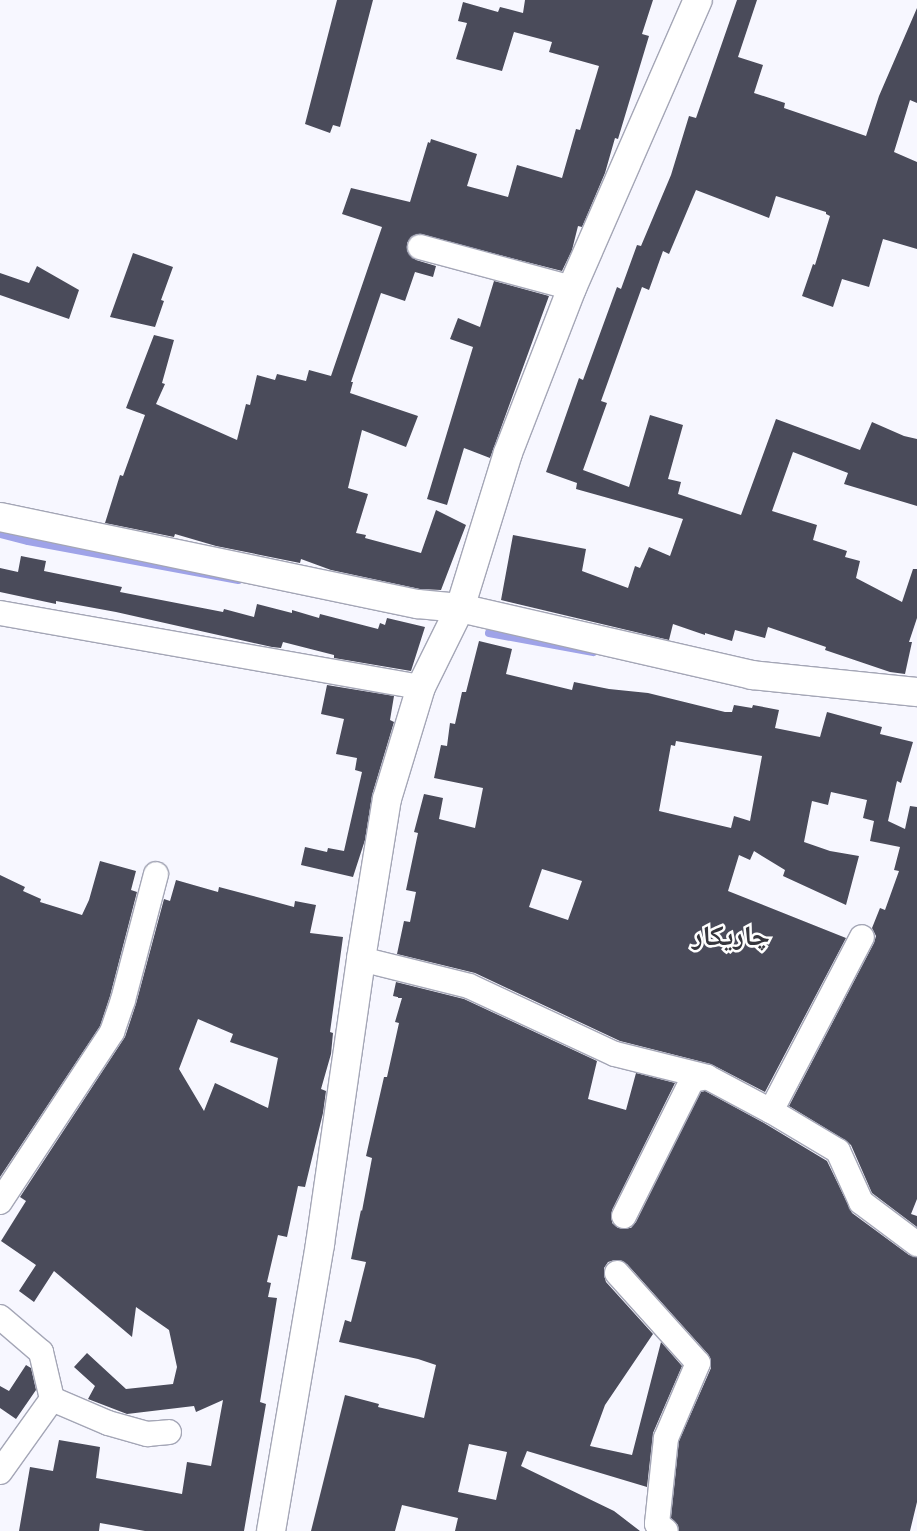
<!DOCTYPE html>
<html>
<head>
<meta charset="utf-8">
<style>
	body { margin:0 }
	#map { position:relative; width:917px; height:1531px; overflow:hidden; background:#f7f7ff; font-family:Karla,"Noto Naskh Arabic",sans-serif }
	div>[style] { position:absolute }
	.stream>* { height:8px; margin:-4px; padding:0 4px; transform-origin:4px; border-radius:4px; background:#9fa3e8 }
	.building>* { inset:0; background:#4a4b5a }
	.roads { filter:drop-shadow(1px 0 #a4a6b6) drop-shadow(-1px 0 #a4a6b6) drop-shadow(0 1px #a4a6b6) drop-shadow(0 -1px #a4a6b6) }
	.minor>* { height:24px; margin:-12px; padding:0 12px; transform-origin:12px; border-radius:12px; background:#fff }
	.tertiary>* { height:28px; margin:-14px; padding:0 14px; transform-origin:14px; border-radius:14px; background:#fff }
	.secondary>* { height:28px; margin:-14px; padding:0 14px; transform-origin:14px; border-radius:14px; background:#fff }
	span { translate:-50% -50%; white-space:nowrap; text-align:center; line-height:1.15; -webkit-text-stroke:5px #fff; paint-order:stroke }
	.town-label { font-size:28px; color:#36363d; font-weight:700 }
</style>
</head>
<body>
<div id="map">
	<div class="stream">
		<i style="left:0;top:534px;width:29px;rotate:14deg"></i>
		<i style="left:28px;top:541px;width:214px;rotate:10.5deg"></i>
		<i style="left:489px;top:633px;width:106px;rotate:10.4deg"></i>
	</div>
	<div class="building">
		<i style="clip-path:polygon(337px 0,373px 0,340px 127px,333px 125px,330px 133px,305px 124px)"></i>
		<i style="clip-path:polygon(525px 0,653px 0,642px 34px,649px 36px,618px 139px,615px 138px,605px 173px,582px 227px,578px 226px,572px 250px,562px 271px,417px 234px,411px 237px,407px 243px,407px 251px,416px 260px,436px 266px,433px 277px,415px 272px,405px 301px,381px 293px,351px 382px,353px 382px,350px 393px,418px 416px,406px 447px,362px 430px,348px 488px,368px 494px,356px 533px,366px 535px,365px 538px,421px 553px,436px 510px,466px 525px,441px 590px,420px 589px,331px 570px,301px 559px,300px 563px,216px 546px,175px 534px,174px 537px,105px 523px,120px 475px,123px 476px,145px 415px,126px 408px,154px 335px,174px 340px,162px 383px,165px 384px,156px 404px,237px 440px,246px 404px,250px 405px,257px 375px,275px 380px,277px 374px,306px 381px,309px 370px,331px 376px,382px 227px,342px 214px,351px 188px,410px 202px,428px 142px,430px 143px,431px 139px,477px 154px,467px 186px,508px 197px,517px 165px,562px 178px,576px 129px,580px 130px,599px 66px,549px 52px,552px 42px,514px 32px,502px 71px,456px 59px,467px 23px,458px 21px,463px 2px,498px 12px,500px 7px,523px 13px)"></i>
		<i style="clip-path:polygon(737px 0,757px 0,738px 57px,763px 65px,754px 93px,785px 103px,784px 108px,866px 136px,879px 96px,917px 8px,917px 103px,910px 100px,894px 152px,917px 162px,917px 249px,883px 239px,869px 287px,842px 279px,833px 307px,802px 296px,813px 264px,815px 265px,830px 216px,826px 214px,826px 212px,776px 196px,769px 218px,696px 190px,669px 254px,663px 251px,649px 290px,642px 287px,601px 401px,607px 403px,583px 470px,629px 487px,650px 415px,683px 425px,668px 479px,681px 482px,678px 494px,741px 515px,776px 419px,860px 450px,872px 422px,904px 436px,917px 439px,917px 506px,844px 484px,848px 473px,793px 452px,772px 511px,817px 525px,813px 540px,847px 551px,845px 557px,860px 561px,856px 578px,902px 602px,913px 569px,917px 569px,917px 618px,909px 642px,912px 642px,905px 674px,890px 672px,825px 650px,826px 647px,768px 627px,765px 638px,735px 630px,732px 641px,705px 633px,705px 635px,673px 624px,669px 640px,501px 600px,513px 535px,586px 549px,582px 571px,628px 588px,635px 566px,640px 568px,649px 547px,670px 556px,683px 519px,576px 489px,577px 483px,546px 472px,579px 378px,583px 380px,617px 287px,621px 289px,637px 245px,641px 246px,671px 175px,689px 116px,696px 118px)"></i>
		<i style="clip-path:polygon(133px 253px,173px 267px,161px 300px,164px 301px,155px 327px,110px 317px)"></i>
		<i style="clip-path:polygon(37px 266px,79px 290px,69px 319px,0 295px,0 273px,29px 283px)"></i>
		<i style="clip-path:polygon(494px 281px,549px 296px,490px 458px,464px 448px,447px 505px,427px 499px,473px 347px,450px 339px,458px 318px,480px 327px)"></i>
		<i style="clip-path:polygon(21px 556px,46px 561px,44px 571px,122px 587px,120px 592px,223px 612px,224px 609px,254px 617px,257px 604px,292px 613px,292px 610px,319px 618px,320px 614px,378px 629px,380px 623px,385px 625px,387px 618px,425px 627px,411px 671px,334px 658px,334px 655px,283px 642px,281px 648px,272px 647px,116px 612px,56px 601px,56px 604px,0 592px,0 568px,18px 572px)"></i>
		<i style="clip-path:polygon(evenodd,479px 641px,512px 649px,506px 674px,572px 690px,574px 682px,609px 689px,648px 693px,725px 712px,732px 712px,734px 705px,752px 708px,753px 705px,779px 710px,775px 728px,820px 737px,827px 712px,882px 727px,880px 734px,913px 742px,901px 783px,897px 781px,888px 821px,905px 829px,910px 806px,917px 807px,917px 1199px,911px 1214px,917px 1216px,917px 1227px,872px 1193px,851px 1145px,845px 1140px,789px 1106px,874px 943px,876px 936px,872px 928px,880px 908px,885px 910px,899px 871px,894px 870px,900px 847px,870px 841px,874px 821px,863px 818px,867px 800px,831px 792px,828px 805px,812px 801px,804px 842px,830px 851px,859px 856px,846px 905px,783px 876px,785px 870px,754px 851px,750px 860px,739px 855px,728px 891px,846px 938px,765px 1092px,711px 1064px,620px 1041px,475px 973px,397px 954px,404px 921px,410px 922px,416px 892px,406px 890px,418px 833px,414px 832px,424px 794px,443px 798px,439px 819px,475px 828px,483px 788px,434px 778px,441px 745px,447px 746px,450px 723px,455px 724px,462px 692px,466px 692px,479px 641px,676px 741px,762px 756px,750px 821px,734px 816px,731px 828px,659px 811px,671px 745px,675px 746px,676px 741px,479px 641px,542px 869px,582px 881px,568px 920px,529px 907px,542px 869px)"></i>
		<i style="clip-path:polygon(327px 685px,394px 696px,390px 720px,394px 722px,372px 795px,365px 840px,353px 877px,301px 865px,305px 847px,327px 852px,328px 848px,344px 851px,362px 772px,355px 770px,357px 758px,336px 754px,344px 719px,321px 714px)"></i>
		<i style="clip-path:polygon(100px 861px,136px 871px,131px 890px,137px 892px,110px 996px,100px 1026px,0 1177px,0 875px,25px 887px,23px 891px,41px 899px,40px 902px,82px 915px,89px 900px)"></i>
		<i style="clip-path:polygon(evenodd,176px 880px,218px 892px,219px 887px,294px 907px,295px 901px,316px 905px,310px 933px,343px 937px,330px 1032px,333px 1033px,331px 1054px,321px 1089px,326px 1091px,323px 1113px,305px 1187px,298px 1186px,287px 1237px,278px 1235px,267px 1282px,271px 1283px,268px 1297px,277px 1298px,260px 1402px,266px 1404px,244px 1531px,145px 1531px,100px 1523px,99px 1531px,19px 1531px,30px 1467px,53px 1471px,59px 1440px,100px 1447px,96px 1478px,182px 1494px,187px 1462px,211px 1466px,223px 1400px,196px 1412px,194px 1406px,127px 1414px,88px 1399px,95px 1386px,74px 1367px,87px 1353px,126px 1389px,173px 1384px,177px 1367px,169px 1330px,136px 1307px,132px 1337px,54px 1271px,34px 1302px,19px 1291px,36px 1265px,1px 1241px,26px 1201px,20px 1197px,125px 1037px,136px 1004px,164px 899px,170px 901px,176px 880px,198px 1019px,233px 1034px,230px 1042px,278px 1058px,268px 1108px,215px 1083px,204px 1111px,179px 1069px,198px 1019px)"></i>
		<i style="clip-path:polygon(evenodd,396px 982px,464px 999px,597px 1061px,588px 1099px,626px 1110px,636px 1073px,675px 1083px,612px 1210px,612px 1223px,618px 1228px,631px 1228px,636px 1222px,701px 1092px,705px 1091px,764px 1123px,827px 1161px,852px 1213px,909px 1255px,917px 1257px,917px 1502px,910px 1531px,679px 1531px,678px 1525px,671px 1518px,679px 1441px,711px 1368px,711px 1360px,708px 1354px,627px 1264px,615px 1260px,608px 1262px,604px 1268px,604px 1275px,606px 1282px,653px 1334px,605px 1405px,590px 1446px,632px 1455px,661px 1342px,682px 1366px,653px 1433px,647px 1487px,527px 1451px,521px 1466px,614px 1511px,640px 1531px,455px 1531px,458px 1518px,402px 1505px,395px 1531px,311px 1531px,345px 1395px,379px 1404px,378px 1407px,424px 1418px,436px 1365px,418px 1359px,339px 1342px,345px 1320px,351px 1322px,366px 1262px,351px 1259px,361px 1210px,362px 1211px,372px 1158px,366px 1156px,384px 1077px,387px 1077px,399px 1023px,395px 1022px,402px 998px,393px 996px,396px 982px,469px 1444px,507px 1452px,496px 1500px,458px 1492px,469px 1444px)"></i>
		<i style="clip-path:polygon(26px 1365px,31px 1368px,36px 1390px,16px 1419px,0 1408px,0 1386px,9px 1391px)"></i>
	</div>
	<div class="roads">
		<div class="minor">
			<i style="left:420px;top:247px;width:157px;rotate:15.1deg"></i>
			<i style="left:0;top:613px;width:427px;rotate:10deg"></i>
			<i style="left:361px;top:959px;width:111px;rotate:14deg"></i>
			<i style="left:469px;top:986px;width:161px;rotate:25deg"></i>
			<i style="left:615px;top:1054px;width:95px;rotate:14deg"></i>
			<i style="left:707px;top:1077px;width:72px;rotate:28deg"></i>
			<i style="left:771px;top:1111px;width:78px;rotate:30.8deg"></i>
			<i style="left:838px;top:1151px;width:56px;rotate:65.7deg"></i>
			<i style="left:861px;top:1202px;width:70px;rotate:36.9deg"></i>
			<i style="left:771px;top:1111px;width:196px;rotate:-62.4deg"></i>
			<i style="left:0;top:1202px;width:204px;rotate:-56.6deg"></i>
			<i style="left:112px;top:1032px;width:34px;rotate:-71deg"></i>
			<i style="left:123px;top:1000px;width:130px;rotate:-75.3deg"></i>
			<i style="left:624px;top:1216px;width:152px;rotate:-63.4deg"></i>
			<i style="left:692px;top:1080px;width:15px;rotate:-11deg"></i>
			<i style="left:617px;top:1273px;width:121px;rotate:48deg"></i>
			<i style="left:698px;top:1363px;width:82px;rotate:113.1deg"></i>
			<i style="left:666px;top:1438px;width:86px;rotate:96deg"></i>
			<i style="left:657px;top:1524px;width:11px;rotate:38deg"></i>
			<i style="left:0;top:1317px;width:54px;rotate:40.5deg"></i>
			<i style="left:41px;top:1352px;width:48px;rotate:76.8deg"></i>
			<i style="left:52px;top:1399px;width:61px;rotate:23.2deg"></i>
			<i style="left:108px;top:1423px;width:41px;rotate:15.8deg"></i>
			<i style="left:147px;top:1434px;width:22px;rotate:-5deg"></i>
			<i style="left:0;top:1472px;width:90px;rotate:-54.5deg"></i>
		</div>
		<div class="tertiary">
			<i style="left:0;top:517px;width:427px;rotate:11.8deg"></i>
			<i style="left:418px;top:604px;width:42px;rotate:5.4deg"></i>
			<i style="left:460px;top:608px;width:300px;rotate:12.9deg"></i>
			<i style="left:752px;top:675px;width:166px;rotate:5.9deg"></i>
		</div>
		<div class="secondary">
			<i style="left:271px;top:1531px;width:291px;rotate:-80.3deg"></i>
			<i style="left:320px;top:1244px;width:288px;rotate:-81.8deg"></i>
			<i style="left:361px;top:959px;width:162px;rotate:-80.8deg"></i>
			<i style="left:387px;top:799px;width:117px;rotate:-73.1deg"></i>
			<i style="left:421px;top:687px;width:88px;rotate:-63.7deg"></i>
			<i style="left:460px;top:608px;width:162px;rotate:-72.8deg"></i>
			<i style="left:508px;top:453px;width:177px;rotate:-68.8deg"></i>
			<i style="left:572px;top:288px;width:314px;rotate:-66.4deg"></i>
		</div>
	</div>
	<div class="town-label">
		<span style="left:731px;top:936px">چاریکار</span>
	</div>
</div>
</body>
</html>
